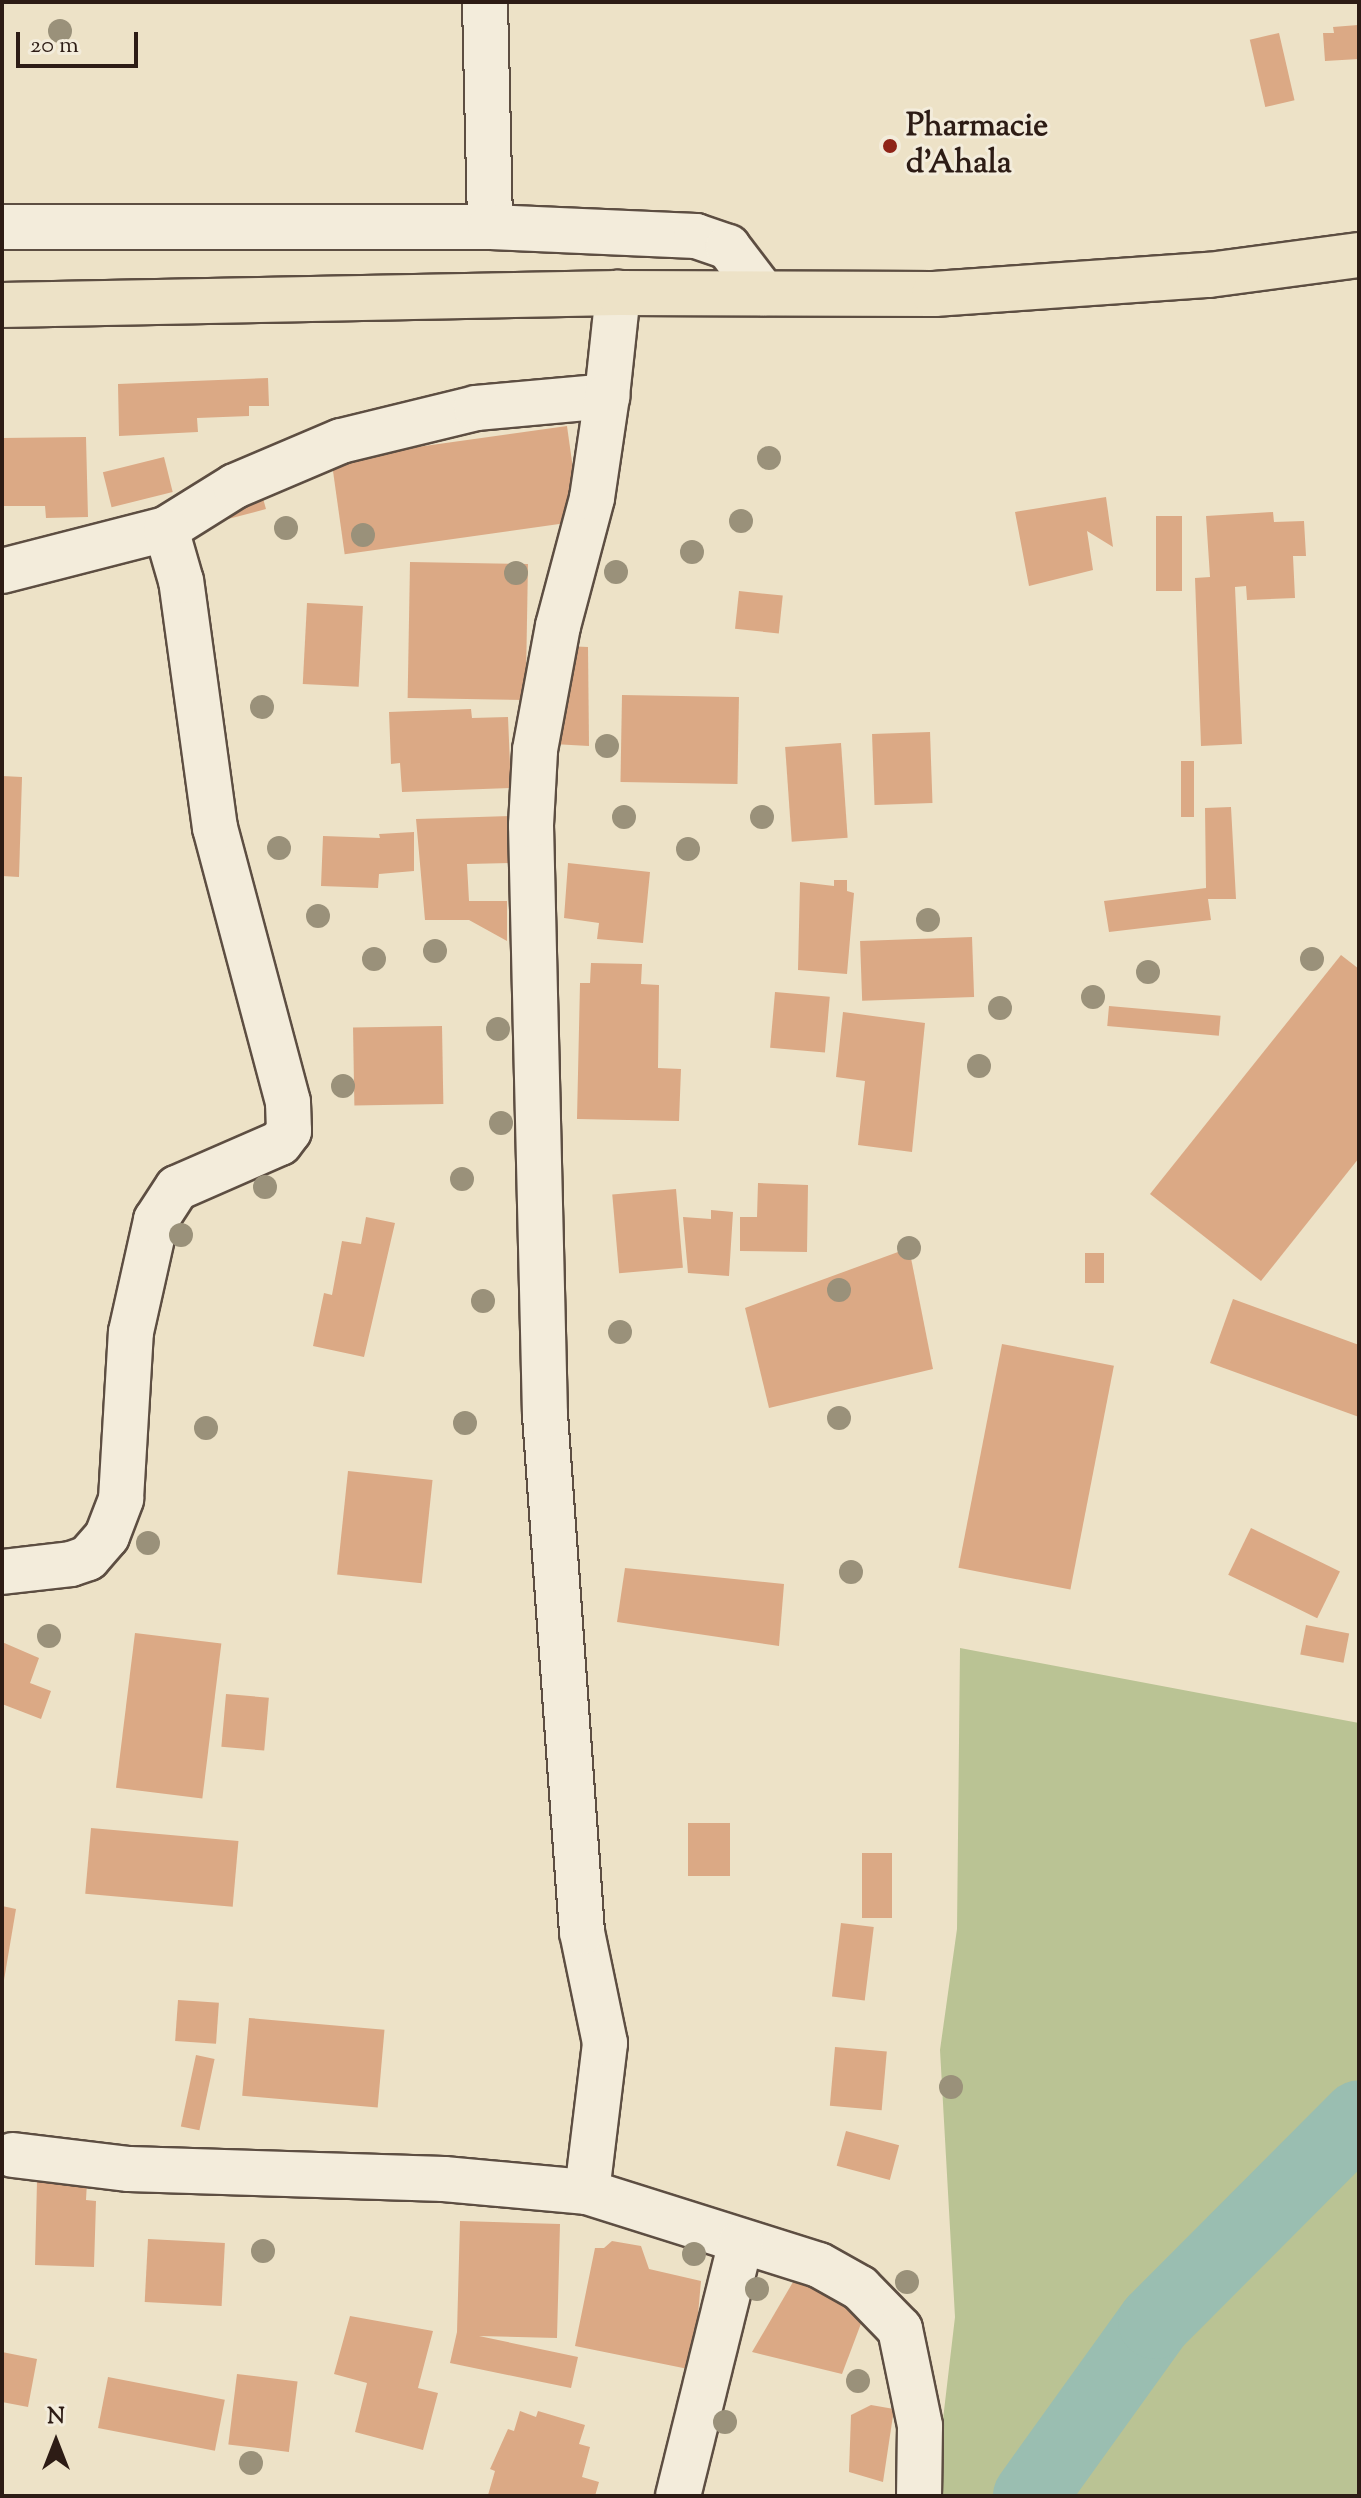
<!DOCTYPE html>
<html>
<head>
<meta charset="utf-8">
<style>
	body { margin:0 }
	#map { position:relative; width:1361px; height:2498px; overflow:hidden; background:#ede2c7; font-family:"Sorts Mill Goudy",serif }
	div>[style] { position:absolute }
	.green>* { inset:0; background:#bac394 }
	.river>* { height:74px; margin:-37px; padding:0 37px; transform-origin:37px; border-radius:37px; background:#9abeb1 }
	.building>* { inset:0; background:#dba985; transform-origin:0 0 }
	.roads { filter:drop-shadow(2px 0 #5d4e42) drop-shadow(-2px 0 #5d4e42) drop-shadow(0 2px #5d4e42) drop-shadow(0 -2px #5d4e42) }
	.minor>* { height:44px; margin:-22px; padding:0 22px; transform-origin:22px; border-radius:22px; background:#f3ecdb }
	.highway>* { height:44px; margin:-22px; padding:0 22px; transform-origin:22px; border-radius:22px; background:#ede2c7 }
	.trees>* { width:24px; height:24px; margin:-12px; border-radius:50%; background:#9a917a }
	.dots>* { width:22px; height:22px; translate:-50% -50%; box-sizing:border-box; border:4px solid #f3ecdb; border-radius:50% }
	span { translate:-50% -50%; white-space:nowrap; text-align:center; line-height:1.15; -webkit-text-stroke:6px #f3ecdb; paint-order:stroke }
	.poi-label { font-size:32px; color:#2d1c15; font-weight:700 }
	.left { translate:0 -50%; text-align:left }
	.frame { position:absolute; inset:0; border:4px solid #2d1c15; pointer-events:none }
	.north { position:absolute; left:16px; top:2402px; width:80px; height:80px; -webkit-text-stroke:6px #f3ecdb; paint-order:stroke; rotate:0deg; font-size:22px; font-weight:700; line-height:32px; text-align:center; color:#2d1c15 }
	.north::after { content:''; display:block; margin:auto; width:28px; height:36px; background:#2d1c15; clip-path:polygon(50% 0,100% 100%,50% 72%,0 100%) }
	.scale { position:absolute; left:16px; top:32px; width:122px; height:36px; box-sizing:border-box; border:4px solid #2d1c15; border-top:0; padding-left:10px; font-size:24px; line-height:28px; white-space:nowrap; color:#2d1c15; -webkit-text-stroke:6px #f3ecdb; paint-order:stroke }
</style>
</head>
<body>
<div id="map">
	<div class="green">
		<i style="clip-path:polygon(960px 1648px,1359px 1723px,1359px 2496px,934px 2496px,955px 2317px,940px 2050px,957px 1929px)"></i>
	</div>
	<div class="river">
		<i style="left:1030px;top:2496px;width:214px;rotate:-54.3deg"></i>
		<i style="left:1155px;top:2322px;width:289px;rotate:-45.1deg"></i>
	</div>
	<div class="building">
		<i style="clip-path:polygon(1358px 25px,1359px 59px,1325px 61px,1323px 33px,1334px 33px,1333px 27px)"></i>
		<i style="left:1279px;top:33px;width:69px;height:30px;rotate:77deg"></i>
		<i style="clip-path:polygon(268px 378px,269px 406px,249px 406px,249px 416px,197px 418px,198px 432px,119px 436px,118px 384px)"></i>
		<i style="left:567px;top:426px;width:96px;height:238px;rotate:82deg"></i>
		<i style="clip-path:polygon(86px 437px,88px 517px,46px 518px,45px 506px,2px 506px,2px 438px)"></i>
		<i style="left:164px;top:457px;width:36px;height:63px;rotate:76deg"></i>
		<i style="clip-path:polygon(255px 470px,266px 509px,228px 519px,219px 485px)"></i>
		<i style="clip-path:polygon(1106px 497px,1113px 547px,1087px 531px,1093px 570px,1029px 586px,1015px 512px)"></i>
		<i style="clip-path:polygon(1273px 512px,1274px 522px,1304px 521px,1306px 556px,1293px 556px,1295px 598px,1247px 600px,1246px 586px,1235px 587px,1242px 744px,1201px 746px,1195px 578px,1210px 577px,1206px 516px)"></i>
		<i style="left:1156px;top:516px;width:26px;height:75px"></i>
		<i style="left:410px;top:562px;width:118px;height:136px;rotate:1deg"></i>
		<i style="left:739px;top:591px;width:44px;height:38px;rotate:6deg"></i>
		<i style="left:307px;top:603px;width:56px;height:81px;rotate:3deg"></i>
		<i style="clip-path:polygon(565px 646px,588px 647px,589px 746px,553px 744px)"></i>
		<i style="left:622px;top:695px;width:117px;height:87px;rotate:1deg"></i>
		<i style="clip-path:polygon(471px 709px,472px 718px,508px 717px,511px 788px,402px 792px,400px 763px,391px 764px,389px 712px)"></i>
		<i style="left:930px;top:732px;width:71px;height:58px;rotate:88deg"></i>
		<i style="left:841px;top:743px;width:95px;height:56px;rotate:86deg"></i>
		<i style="left:1181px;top:761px;width:13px;height:56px"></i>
		<i style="clip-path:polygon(2px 776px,22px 777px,19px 877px,2px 876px)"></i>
		<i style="clip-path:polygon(1231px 807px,1236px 899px,1208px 899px,1211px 920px,1109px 932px,1104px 901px,1206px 888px,1205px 808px)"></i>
		<i style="clip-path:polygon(510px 816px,510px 863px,467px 864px,469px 901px,507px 901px,507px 941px,469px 920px,425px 920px,416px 819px)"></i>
		<i style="clip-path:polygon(414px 832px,414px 871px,379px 874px,378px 888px,321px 886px,323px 836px,380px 838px,379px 834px)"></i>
		<i style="clip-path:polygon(568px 863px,650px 872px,643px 943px,597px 939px,599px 923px,564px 918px)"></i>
		<i style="clip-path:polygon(834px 880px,847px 880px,847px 891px,854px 893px,847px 974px,798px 970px,800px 882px,834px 886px)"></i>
		<i style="left:972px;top:937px;width:60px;height:112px;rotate:88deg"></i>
		<i style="clip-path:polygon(1341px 955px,1359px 969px,1359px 1158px,1261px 1281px,1150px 1194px)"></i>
		<i style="clip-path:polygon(591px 963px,642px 964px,641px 984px,659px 985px,658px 1068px,681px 1069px,679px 1121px,577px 1119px,580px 983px,590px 983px)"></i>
		<i style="left:775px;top:992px;width:55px;height:56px;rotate:5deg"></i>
		<i style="left:1109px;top:1006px;width:112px;height:20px;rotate:5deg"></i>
		<i style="clip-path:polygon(843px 1012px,925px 1023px,912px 1152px,858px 1145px,865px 1081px,836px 1077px)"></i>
		<i style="left:442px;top:1026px;width:78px;height:89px;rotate:89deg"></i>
		<i style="clip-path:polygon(758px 1183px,808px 1185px,807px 1252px,740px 1251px,740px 1217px,757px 1217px)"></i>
		<i style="left:676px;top:1189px;width:79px;height:64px;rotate:85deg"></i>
		<i style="clip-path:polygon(711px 1210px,733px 1212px,729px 1276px,688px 1273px,683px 1217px,711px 1219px)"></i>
		<i style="clip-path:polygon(366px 1217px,395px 1223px,364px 1357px,313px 1346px,324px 1293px,332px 1295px,342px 1241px,361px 1244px)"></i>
		<i style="clip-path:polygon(909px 1248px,933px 1369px,769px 1408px,745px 1308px)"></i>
		<i style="left:1085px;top:1253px;width:19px;height:30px"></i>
		<i style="clip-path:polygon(1233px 1299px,1359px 1345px,1359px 1417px,1210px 1363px)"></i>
		<i style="left:1002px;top:1344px;width:114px;height:228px;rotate:11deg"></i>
		<i style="left:348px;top:1471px;width:85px;height:104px;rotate:6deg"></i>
		<i style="left:1251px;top:1528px;width:99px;height:52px;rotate:26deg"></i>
		<i style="clip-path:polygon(625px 1568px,784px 1584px,779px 1646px,617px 1622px)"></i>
		<i style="left:1306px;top:1625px;width:44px;height:30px;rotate:11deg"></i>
		<i style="left:135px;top:1633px;width:87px;height:156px;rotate:7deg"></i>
		<i style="clip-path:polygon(2px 1642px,39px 1658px,30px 1683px,51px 1691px,41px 1719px,2px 1704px)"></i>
		<i style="left:226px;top:1694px;width:43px;height:53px;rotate:5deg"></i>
		<i style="left:688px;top:1823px;width:42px;height:53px"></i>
		<i style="left:91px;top:1828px;width:148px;height:66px;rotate:5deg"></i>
		<i style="left:862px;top:1853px;width:30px;height:65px"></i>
		<i style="clip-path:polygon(2px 1906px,16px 1909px,4px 1980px,2px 1980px)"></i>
		<i style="left:841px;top:1923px;width:33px;height:74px;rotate:7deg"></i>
		<i style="left:178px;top:2000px;width:41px;height:41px;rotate:4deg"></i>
		<i style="left:249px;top:2018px;width:136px;height:78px;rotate:5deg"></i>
		<i style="left:835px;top:2047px;width:52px;height:59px;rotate:5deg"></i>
		<i style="left:196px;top:2055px;width:19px;height:73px;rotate:12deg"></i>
		<i style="left:846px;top:2131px;width:55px;height:36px;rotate:15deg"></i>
		<i style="clip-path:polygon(37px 2181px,87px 2182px,86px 2200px,96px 2201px,94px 2267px,35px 2265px)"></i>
		<i style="clip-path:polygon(460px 2221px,560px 2224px,557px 2338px,479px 2336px,578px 2357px,571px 2388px,450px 2363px,457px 2332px)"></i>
		<i style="left:148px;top:2239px;width:77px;height:63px;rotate:3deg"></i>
		<i style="clip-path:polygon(612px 2241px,641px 2246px,649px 2269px,701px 2281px,693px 2370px,575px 2346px,595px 2248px,604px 2248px)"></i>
		<i style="clip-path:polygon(793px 2282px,868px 2305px,842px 2374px,752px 2352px)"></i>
		<i style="clip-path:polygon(350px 2316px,433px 2331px,418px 2388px,438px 2393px,423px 2450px,355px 2432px,367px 2383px,334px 2374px)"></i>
		<i style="clip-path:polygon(2px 2352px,37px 2359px,28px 2407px,2px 2402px)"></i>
		<i style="left:237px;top:2374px;width:61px;height:71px;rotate:7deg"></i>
		<i style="left:108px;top:2377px;width:119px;height:52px;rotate:11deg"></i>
		<i style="clip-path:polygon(871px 2405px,894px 2409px,883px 2482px,849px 2472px,851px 2415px)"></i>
		<i style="clip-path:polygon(520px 2411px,536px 2417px,538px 2411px,585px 2425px,579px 2444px,590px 2447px,582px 2477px,599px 2482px,595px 2496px,488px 2495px,495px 2471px,490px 2469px,508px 2429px,514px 2431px)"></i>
	</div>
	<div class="roads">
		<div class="minor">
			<i style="left:485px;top:2px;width:225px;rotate:88.7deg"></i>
			<i style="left:2px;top:227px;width:488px"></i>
			<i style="left:490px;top:227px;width:206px;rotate:2.5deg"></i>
			<i style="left:696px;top:236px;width:34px;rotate:19deg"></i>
			<i style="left:728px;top:247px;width:58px;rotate:52.7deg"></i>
			<i style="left:2px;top:571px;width:169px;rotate:-14.4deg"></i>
			<i style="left:166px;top:529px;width:81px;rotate:-31.9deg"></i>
			<i style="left:235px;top:486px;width:115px;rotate:-23deg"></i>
			<i style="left:341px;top:441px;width:139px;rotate:-13.7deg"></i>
			<i style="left:476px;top:408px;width:132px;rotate:-5.2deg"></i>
			<i style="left:607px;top:396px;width:104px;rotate:-83.9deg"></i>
			<i style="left:2px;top:1572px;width:69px;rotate:-6.6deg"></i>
			<i style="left:71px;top:1564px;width:18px;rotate:-19deg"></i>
			<i style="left:88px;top:1558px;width:29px;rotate:-49deg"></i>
			<i style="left:107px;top:1536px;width:40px;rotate:-69deg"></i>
			<i style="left:121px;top:1499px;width:167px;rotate:-86.6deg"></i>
			<i style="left:131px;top:1332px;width:115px;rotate:-77.4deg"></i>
			<i style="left:156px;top:1220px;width:38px;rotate:-57deg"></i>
			<i style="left:177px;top:1188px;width:112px;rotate:-23.6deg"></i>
			<i style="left:280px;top:1143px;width:15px;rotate:-53deg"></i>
			<i style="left:289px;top:1131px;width:29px;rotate:-92deg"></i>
			<i style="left:288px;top:1102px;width:284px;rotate:-104.9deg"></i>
			<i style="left:215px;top:828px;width:249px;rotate:-97.8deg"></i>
			<i style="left:181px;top:581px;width:54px;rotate:-106.1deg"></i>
			<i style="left:13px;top:2155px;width:117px;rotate:6.9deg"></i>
			<i style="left:129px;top:2169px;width:315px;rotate:1.8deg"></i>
			<i style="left:444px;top:2179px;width:144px;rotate:5.2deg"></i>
			<i style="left:587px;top:2192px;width:243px;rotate:17.5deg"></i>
			<i style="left:819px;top:2265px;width:47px;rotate:29.3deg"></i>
			<i style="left:860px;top:2288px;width:57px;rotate:45.7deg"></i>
			<i style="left:900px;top:2329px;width:99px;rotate:78.3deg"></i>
			<i style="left:920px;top:2426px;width:68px;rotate:90.8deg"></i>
			<i style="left:587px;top:2192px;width:150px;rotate:-83.1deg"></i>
			<i style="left:605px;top:2043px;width:113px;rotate:-101.7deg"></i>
			<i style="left:582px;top:1932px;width:518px;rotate:-94.09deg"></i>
			<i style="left:545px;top:1415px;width:590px;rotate:-91.36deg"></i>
			<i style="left:531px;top:825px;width:75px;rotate:-86.9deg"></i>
			<i style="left:535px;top:750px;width:126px;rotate:-79.5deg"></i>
			<i style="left:558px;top:626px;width:132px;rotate:-75.1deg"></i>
			<i style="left:592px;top:498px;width:103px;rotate:-81.6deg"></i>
			<i style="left:678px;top:2496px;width:262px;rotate:-76.1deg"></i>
		</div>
		<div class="highway">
			<i style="left:2px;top:305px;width:616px;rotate:-1.12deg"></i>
			<i style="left:618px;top:293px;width:316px;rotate:0.2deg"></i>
			<i style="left:934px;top:294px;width:276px;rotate:-4deg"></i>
			<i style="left:1209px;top:275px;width:151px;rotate:-7.6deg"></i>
		</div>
	</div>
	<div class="trees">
		<i style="left:60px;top:31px"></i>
		<i style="left:769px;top:458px"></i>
		<i style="left:741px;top:521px"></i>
		<i style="left:286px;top:528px"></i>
		<i style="left:363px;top:535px"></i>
		<i style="left:692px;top:552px"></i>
		<i style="left:616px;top:572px"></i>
		<i style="left:516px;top:573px"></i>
		<i style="left:262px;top:707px"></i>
		<i style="left:607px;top:746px"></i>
		<i style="left:624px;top:817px"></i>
		<i style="left:762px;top:817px"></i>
		<i style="left:279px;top:848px"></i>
		<i style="left:688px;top:849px"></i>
		<i style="left:318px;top:916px"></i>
		<i style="left:928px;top:920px"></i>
		<i style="left:435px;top:951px"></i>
		<i style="left:374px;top:959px"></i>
		<i style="left:1312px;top:959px"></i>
		<i style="left:1148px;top:972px"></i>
		<i style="left:1093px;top:997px"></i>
		<i style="left:1000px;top:1008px"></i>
		<i style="left:498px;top:1029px"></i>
		<i style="left:979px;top:1066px"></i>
		<i style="left:343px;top:1086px"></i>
		<i style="left:501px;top:1123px"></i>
		<i style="left:462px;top:1179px"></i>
		<i style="left:265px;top:1187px"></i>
		<i style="left:181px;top:1235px"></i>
		<i style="left:909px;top:1248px"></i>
		<i style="left:839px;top:1290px"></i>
		<i style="left:483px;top:1301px"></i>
		<i style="left:620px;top:1332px"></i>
		<i style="left:839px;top:1418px"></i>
		<i style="left:465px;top:1423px"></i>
		<i style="left:206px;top:1428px"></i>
		<i style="left:148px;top:1543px"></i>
		<i style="left:851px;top:1572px"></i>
		<i style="left:49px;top:1636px"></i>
		<i style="left:951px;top:2087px"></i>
		<i style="left:263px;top:2251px"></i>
		<i style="left:694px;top:2254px"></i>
		<i style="left:907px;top:2282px"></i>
		<i style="left:757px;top:2289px"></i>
		<i style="left:858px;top:2381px"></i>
		<i style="left:725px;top:2422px"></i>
		<i style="left:251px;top:2463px"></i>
	</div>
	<div class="dots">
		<i style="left:890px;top:146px;background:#8f2418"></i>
	</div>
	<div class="poi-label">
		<span class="left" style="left:906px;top:146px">Pharmacie<br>d'Ahala</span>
	</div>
	<div class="frame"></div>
	<div class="north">N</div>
	<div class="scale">20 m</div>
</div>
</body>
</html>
